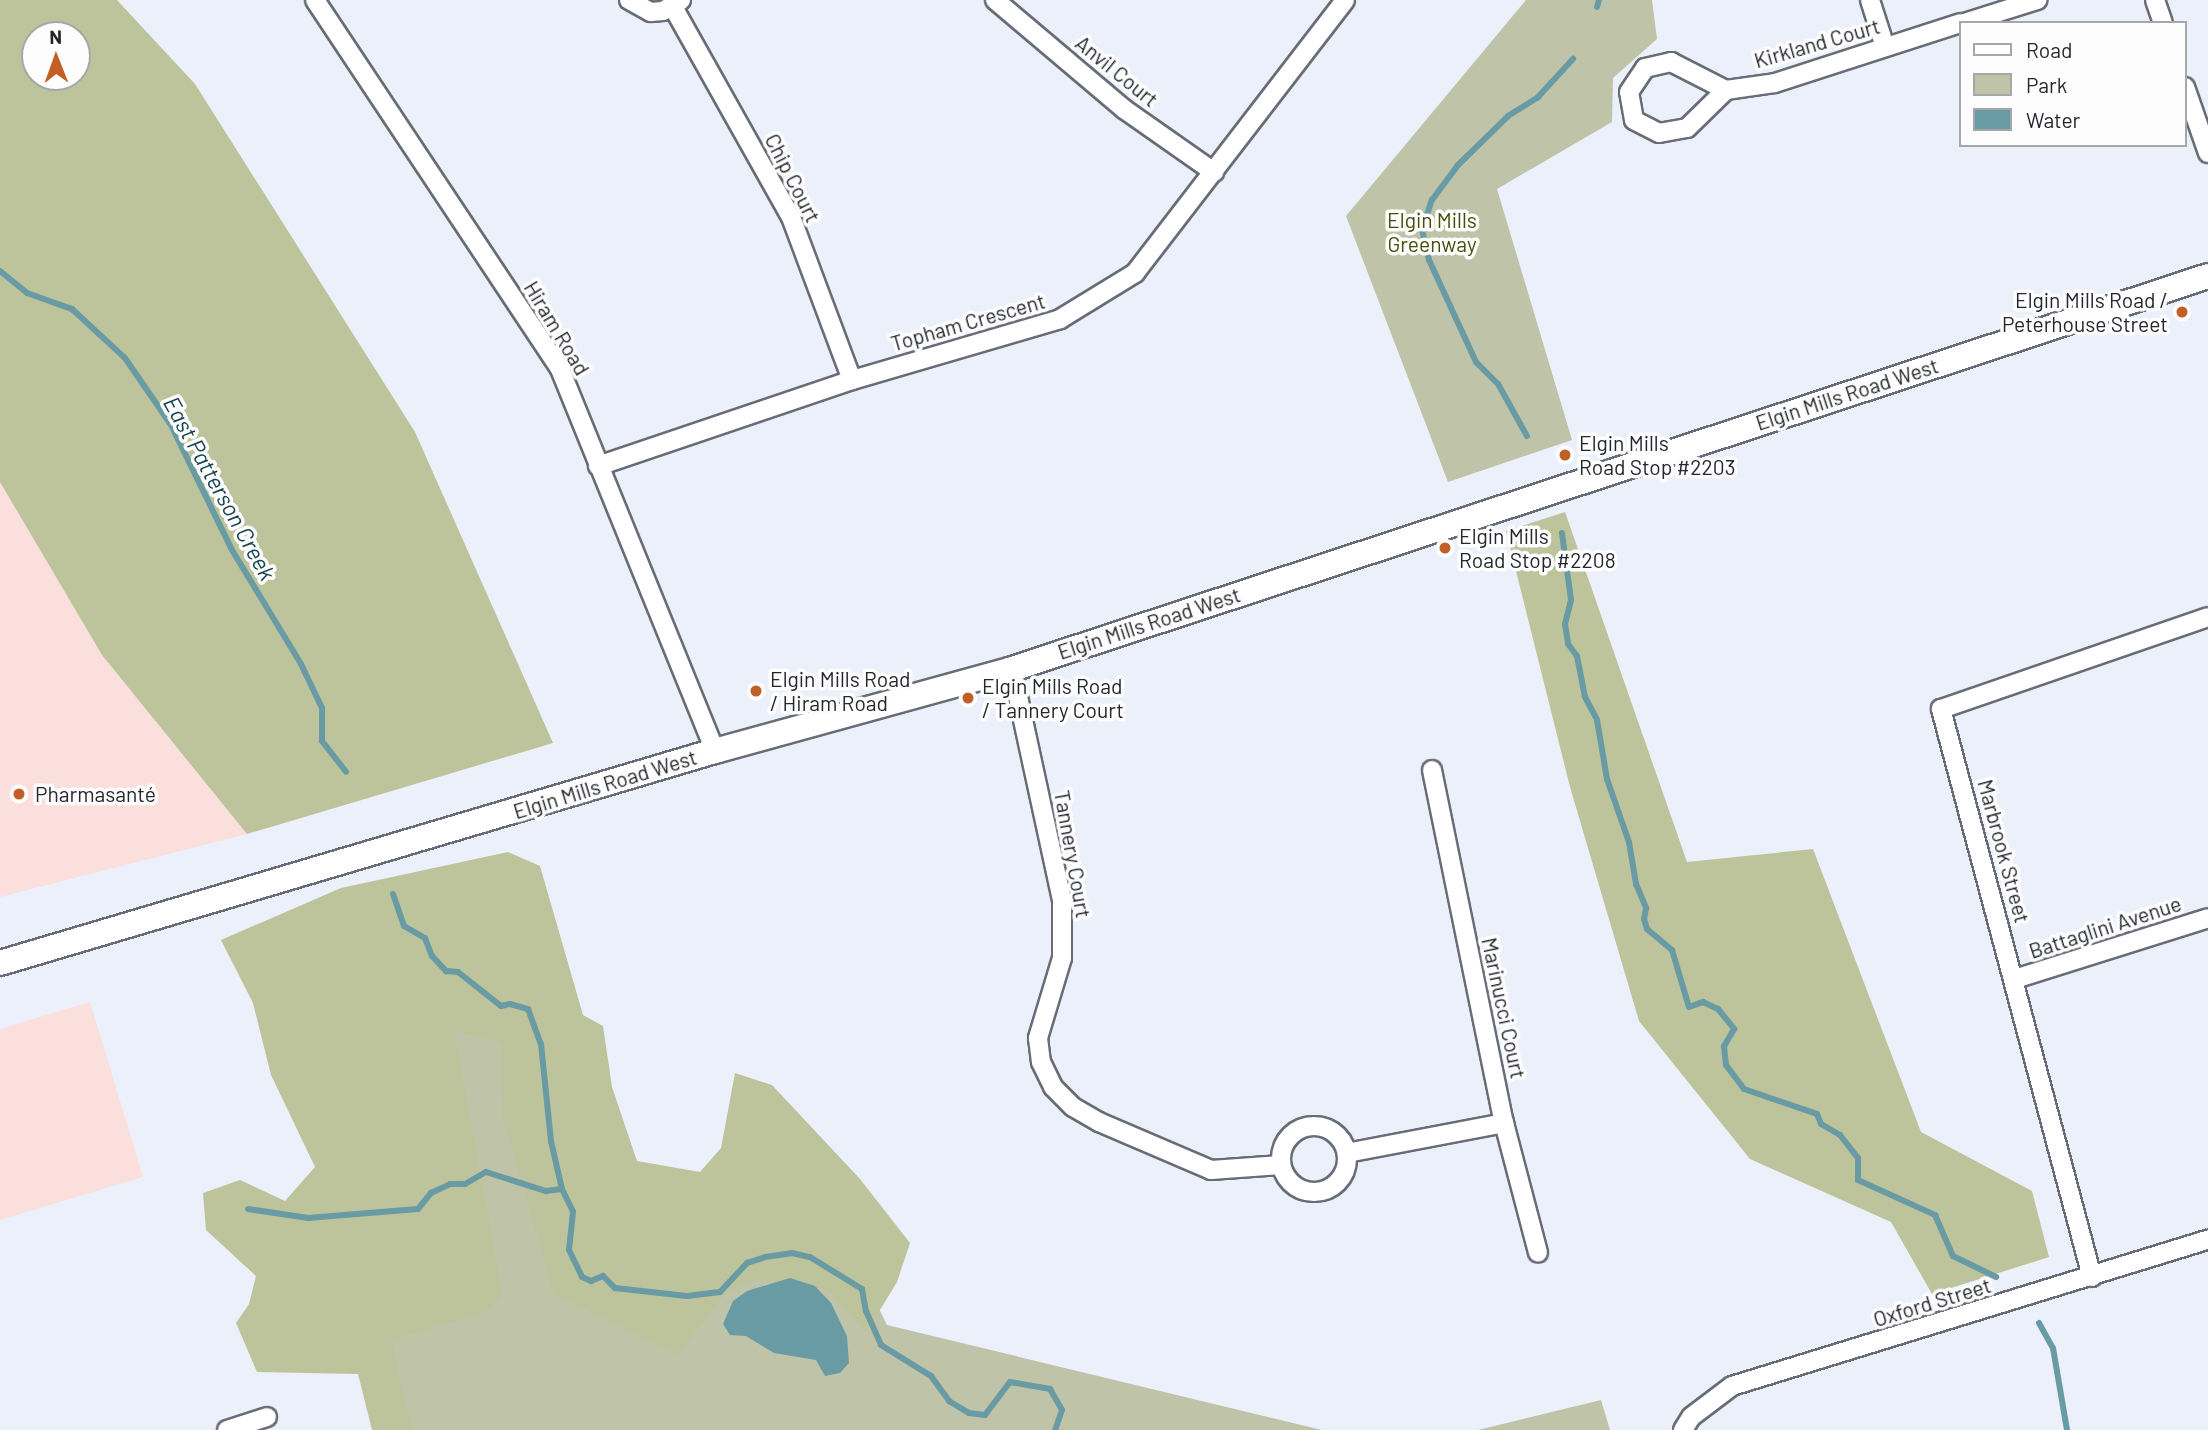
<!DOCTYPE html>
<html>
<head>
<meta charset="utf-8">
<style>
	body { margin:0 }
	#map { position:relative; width:2208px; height:1430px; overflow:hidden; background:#ebf0fb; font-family:Barlow,sans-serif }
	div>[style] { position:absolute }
	.commercial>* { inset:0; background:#fadfdc }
	.green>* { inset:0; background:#bfc3a8 }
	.forest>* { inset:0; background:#bdc39a }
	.water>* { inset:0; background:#699ba5 }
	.stream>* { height:6px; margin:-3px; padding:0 3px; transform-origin:3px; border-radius:3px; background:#699ba5 }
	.roads { filter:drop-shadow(2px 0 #686c76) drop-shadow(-2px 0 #686c76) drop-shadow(0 2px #686c76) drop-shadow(0 -2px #686c76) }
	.street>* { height:18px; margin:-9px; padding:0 9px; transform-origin:9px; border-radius:9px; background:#fff }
	.street>.ring { margin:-9px; padding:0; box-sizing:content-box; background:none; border:18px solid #fff; border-radius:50% }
	.secondary>* { height:24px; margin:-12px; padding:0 12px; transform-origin:12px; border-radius:12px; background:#fff }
	.dots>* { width:19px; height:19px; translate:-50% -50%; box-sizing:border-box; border:4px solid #fdfdfd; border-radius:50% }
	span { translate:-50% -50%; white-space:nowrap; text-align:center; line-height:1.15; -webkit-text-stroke:7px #fdfdfd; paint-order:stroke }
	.street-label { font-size:21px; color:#25272b }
	.park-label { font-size:21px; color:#474d08 }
	.poi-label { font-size:21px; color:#25272b }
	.right { translate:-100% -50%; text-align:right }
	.left { translate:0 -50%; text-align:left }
	.water-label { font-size:23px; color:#15444c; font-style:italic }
	.legend { position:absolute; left:1959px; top:21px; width:228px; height:126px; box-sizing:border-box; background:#fdfdfd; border:2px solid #a7a7a9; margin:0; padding:9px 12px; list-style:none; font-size:21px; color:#25272b }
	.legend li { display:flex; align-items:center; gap:14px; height:35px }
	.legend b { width:35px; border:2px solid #a7a7a9 }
	.north { position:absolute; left:21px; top:21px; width:70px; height:70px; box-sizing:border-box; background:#fdfdfd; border:2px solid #a7a7a9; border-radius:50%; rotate:359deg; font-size:19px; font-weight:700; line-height:28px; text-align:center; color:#25272b }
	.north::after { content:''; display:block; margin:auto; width:24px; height:32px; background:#c25f27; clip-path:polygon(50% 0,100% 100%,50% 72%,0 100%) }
</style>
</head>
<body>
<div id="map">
	<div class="commercial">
		<i style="clip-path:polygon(0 482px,102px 655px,247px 834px,0 897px)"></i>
		<i style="clip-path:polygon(90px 1002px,143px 1177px,0 1220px,0 1029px)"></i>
	</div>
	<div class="green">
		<i style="clip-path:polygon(1526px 0,1652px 0,1657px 39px,1613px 78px,1612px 122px,1497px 189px,1572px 440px,1448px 482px,1346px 216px)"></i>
		<i style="clip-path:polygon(508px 858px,605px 1166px,831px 1211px,887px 1325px,1322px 1430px,396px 1430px,248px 943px)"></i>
		<i style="clip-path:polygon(1601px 1400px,1610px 1430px,1478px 1430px)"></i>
	</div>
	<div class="forest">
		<i style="clip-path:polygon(evenodd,0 0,117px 0,195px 84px,415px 432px,553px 743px,247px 834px,102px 655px,0 482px,0 0,35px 35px,77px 35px,77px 77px,35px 77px,35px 35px)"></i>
		<i style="clip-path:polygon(1565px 512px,1687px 862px,1813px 849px,1921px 1132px,2032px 1191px,2049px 1257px,1932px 1294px,1891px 1222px,1750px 1159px,1639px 1021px,1570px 787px,1506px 531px)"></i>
		<i style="clip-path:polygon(508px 852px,540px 866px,583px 1015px,603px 1026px,612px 1087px,637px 1161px,700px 1172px,721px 1148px,735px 1073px,772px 1085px,860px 1179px,910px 1243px,897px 1282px,866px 1333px,828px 1289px,759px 1279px,727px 1291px,678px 1354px,554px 1294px,503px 1118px,501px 1043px,454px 1030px,502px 1294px,487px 1311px,391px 1340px,412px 1430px,372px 1430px,358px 1374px,257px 1372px,236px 1323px,249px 1304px,256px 1276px,206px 1230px,203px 1193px,240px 1180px,285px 1201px,315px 1167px,271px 1075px,253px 1003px,221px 940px,341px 888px)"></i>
	</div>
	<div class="water">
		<i style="clip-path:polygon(790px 1278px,815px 1286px,831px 1303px,847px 1336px,849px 1363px,840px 1373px,825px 1376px,816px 1360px,774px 1353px,746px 1336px,730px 1335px,723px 1324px,733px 1301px,747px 1291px)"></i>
	</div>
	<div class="stream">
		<i style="left:1597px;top:7px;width:7px;rotate:-74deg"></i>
		<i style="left:0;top:271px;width:35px;rotate:39deg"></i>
		<i style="left:27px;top:293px;width:48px;rotate:19.6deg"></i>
		<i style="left:72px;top:309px;width:72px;rotate:42.8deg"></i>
		<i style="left:125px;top:358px;width:81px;rotate:55.5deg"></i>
		<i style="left:171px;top:425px;width:139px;rotate:64deg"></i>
		<i style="left:232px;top:550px;width:133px;rotate:58.8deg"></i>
		<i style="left:301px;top:664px;width:49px;rotate:64.5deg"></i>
		<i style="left:322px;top:708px;width:33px;rotate:90deg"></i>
		<i style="left:322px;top:741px;width:39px;rotate:52deg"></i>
		<i style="left:1527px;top:436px;width:60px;rotate:-119.1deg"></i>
		<i style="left:1498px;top:384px;width:31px;rotate:-135deg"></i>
		<i style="left:1476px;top:362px;width:112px;rotate:-114.7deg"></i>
		<i style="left:1429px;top:260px;width:31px;rotate:-103deg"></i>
		<i style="left:1422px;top:230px;width:32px;rotate:-72deg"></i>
		<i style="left:1432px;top:200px;width:44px;rotate:-53.4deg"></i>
		<i style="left:1458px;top:165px;width:70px;rotate:-44.4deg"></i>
		<i style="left:1508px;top:116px;width:36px;rotate:-32deg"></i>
		<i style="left:1538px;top:97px;width:52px;rotate:-47.4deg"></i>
		<i style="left:1562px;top:533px;width:68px;rotate:82.3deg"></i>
		<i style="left:1571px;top:600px;width:25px;rotate:104deg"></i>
		<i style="left:1565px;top:624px;width:20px;rotate:81deg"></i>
		<i style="left:1568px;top:644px;width:15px;rotate:53deg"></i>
		<i style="left:1577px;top:656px;width:42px;rotate:79deg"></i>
		<i style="left:1585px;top:697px;width:26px;rotate:62deg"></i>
		<i style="left:1597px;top:720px;width:60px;rotate:80.4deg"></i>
		<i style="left:1607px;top:779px;width:67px;rotate:70.8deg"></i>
		<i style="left:1629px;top:842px;width:43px;rotate:80.5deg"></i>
		<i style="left:1636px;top:884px;width:26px;rotate:67deg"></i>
		<i style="left:1646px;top:908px;width:11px;rotate:100deg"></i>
		<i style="left:1644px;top:919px;width:10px;rotate:73deg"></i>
		<i style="left:1647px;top:929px;width:33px;rotate:40deg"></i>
		<i style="left:1672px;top:950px;width:59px;rotate:73.4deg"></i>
		<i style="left:1689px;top:1007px;width:15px;rotate:-20deg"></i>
		<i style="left:1703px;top:1002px;width:17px;rotate:25deg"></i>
		<i style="left:1718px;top:1009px;width:26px;rotate:51deg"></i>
		<i style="left:1734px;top:1029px;width:20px;rotate:120deg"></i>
		<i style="left:1724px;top:1046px;width:19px;rotate:84deg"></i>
		<i style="left:1726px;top:1065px;width:30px;rotate:53deg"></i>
		<i style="left:1744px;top:1089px;width:77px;rotate:18.9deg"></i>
		<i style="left:1817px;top:1114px;width:11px;rotate:68deg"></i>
		<i style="left:1821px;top:1124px;width:22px;rotate:30deg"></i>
		<i style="left:1840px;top:1135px;width:29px;rotate:52deg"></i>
		<i style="left:1858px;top:1158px;width:22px;rotate:90deg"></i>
		<i style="left:1858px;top:1180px;width:85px;rotate:24.4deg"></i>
		<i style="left:1935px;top:1215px;width:45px;rotate:66.3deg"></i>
		<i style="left:1953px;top:1256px;width:48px;rotate:26deg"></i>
		<i style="left:393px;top:894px;width:34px;rotate:71deg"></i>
		<i style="left:404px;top:926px;width:24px;rotate:30deg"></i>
		<i style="left:425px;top:938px;width:19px;rotate:69deg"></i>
		<i style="left:432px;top:956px;width:21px;rotate:47deg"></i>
		<i style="left:446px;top:971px;width:12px;rotate:5deg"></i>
		<i style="left:458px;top:972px;width:55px;rotate:38.3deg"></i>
		<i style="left:501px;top:1006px;width:9px;rotate:-13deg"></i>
		<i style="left:510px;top:1004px;width:19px;rotate:16deg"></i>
		<i style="left:528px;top:1009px;width:37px;rotate:70deg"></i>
		<i style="left:541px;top:1044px;width:98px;rotate:84.1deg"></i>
		<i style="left:551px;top:1141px;width:49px;rotate:77.1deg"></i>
		<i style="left:562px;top:1189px;width:25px;rotate:64deg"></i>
		<i style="left:573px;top:1212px;width:38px;rotate:96deg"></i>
		<i style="left:569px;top:1250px;width:30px;rotate:64deg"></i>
		<i style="left:582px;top:1277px;width:10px;rotate:24deg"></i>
		<i style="left:591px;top:1281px;width:13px;rotate:-23deg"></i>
		<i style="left:603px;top:1276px;width:17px;rotate:45deg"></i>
		<i style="left:615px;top:1288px;width:72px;rotate:6.3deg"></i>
		<i style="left:687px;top:1296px;width:33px;rotate:-7deg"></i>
		<i style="left:720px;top:1292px;width:40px;rotate:-47deg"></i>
		<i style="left:747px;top:1263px;width:19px;rotate:-18deg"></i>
		<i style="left:765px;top:1257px;width:27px;rotate:-8deg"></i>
		<i style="left:792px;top:1253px;width:18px;rotate:13deg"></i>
		<i style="left:810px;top:1257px;width:61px;rotate:31.6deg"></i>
		<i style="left:862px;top:1289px;width:22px;rotate:80deg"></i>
		<i style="left:866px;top:1311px;width:37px;rotate:66deg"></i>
		<i style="left:881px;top:1345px;width:59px;rotate:31.8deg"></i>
		<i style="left:931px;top:1376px;width:31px;rotate:54deg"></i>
		<i style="left:949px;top:1401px;width:23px;rotate:31deg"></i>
		<i style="left:969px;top:1413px;width:16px;rotate:7deg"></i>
		<i style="left:985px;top:1415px;width:41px;rotate:-52.9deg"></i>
		<i style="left:1010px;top:1382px;width:41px;rotate:9.9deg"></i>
		<i style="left:1050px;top:1389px;width:24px;rotate:60deg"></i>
		<i style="left:1062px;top:1410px;width:21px;rotate:109deg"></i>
		<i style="left:248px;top:1209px;width:61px;rotate:8.5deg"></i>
		<i style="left:308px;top:1218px;width:110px;rotate:-4.7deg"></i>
		<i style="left:418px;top:1209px;width:21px;rotate:-51deg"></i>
		<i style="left:431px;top:1193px;width:21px;rotate:-25deg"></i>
		<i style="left:450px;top:1184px;width:15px"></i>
		<i style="left:465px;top:1184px;width:24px;rotate:-30deg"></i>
		<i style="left:486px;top:1172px;width:63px;rotate:17.6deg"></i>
		<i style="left:546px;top:1191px;width:16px;rotate:-7deg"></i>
		<i style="left:2039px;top:1323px;width:29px;rotate:61deg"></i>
		<i style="left:2053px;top:1348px;width:83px;rotate:80.3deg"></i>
	</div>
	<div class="roads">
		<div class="street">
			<i style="left:315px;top:0;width:443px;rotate:56.4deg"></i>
			<i style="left:560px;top:369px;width:412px;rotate:67.9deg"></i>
			<i style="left:629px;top:0;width:25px;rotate:29deg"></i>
			<i style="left:651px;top:12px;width:12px;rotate:-5deg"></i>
			<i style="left:663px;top:11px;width:21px;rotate:-31deg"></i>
			<i style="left:995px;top:0;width:169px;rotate:40.2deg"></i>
			<i style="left:1124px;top:109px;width:110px;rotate:35deg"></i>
			<i style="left:1870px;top:0;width:49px;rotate:72.3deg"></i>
			<i style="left:2155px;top:0;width:24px;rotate:71deg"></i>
			<i style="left:673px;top:7px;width:241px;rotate:60.7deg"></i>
			<i style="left:791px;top:217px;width:174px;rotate:69.5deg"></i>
			<i style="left:1964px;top:23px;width:77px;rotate:-17.5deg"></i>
			<i style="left:2185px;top:87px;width:70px;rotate:70.8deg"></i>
			<i style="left:1726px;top:90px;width:54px;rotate:135.7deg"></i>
			<i style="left:1687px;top:128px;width:28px;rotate:170deg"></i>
			<i style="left:1659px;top:133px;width:28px;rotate:-153deg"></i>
			<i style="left:1634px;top:120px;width:28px;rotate:-100deg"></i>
			<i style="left:1629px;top:92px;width:29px;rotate:-56deg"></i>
			<i style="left:1645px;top:68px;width:27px;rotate:-13deg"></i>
			<i style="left:1671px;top:62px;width:62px;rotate:27deg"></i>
			<i style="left:1726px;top:90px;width:49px;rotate:-8.1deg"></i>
			<i style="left:1775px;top:83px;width:195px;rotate:-17.9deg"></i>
			<i style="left:598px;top:466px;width:268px;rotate:-18.7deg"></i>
			<i style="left:852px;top:380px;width:217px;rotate:-16.3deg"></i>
			<i style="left:1060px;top:319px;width:88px;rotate:-31.5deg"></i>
			<i style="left:1135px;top:273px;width:344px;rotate:-52.4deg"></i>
			<i style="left:1012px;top:669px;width:237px;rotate:77.8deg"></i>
			<i style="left:1062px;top:901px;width:57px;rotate:90deg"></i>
			<i style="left:1062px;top:958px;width:84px;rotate:106.7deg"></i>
			<i style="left:1038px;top:1038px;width:24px;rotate:83deg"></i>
			<i style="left:1041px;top:1062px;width:28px;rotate:64deg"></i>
			<i style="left:1053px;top:1087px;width:28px;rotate:45deg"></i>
			<i style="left:1073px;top:1107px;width:30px;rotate:30deg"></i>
			<i style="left:1099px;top:1122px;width:122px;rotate:23.2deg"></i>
			<i style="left:1211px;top:1170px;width:70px;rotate:-4.1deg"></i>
			<i style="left:1432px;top:770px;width:360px;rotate:78.5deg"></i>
			<i style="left:1504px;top:1123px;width:134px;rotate:75.3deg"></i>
			<i style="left:2015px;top:979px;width:202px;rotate:-17.5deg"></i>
			<i class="ring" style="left:1281px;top:1126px;width:48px;height:48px"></i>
			<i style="left:1347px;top:1153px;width:160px;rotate:-10.8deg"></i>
			<i style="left:2092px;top:1277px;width:588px;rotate:-104.89deg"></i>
			<i style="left:1941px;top:709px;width:282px;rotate:-19deg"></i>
			<i style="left:227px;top:1430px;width:42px;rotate:-18deg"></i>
			<i style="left:1683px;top:1430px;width:15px;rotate:-58deg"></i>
			<i style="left:1691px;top:1417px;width:51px;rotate:-37.1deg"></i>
			<i style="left:1732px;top:1386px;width:498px;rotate:-17.1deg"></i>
		</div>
		<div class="secondary">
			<i style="left:0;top:963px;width:746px;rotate:-16.52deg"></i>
			<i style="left:715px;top:751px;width:308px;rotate:-15.4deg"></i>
			<i style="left:1012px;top:669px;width:1259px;rotate:-18.19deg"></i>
		</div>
	</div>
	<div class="dots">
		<i style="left:2182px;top:312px;background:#c25f27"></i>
		<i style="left:1565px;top:455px;background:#c25f27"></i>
		<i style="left:1445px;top:548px;background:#c25f27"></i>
		<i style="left:756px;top:691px;background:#c25f27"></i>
		<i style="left:968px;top:698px;background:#c25f27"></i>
		<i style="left:19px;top:794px;background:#c25f27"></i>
	</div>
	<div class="street-label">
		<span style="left:1817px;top:43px;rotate:-16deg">Kirkland Court</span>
		<span style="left:1117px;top:71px;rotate:39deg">Anvil Court</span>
		<span style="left:793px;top:178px;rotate:63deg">Chip Court</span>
		<span style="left:968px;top:322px;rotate:-16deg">Topham Crescent</span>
		<span style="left:557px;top:328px;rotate:59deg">Hiram Road</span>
		<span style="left:1847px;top:394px;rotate:-18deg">Elgin Mills Road West</span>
		<span style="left:1149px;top:623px;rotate:-18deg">Elgin Mills Road West</span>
		<span style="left:605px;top:784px;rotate:-17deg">Elgin Mills Road West</span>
		<span style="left:2004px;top:851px;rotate:75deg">Marbrook Street</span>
		<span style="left:1073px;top:854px;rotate:80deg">Tannery Court</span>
		<span style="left:2105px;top:927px;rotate:-18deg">Battaglini Avenue</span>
		<span style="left:1504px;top:1008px;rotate:78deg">Marinucci Court</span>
		<span style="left:1932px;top:1302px;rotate:-17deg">Oxford Street</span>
	</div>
	<div class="park-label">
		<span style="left:1432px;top:232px">Elgin Mills<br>Greenway</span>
	</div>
	<div class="poi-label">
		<span class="right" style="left:2168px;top:312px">Elgin Mills Road /<br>Peterhouse Street</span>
		<span class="left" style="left:1579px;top:455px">Elgin Mills<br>Road Stop #2203</span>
		<span class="left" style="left:1459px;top:548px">Elgin Mills<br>Road Stop #2208</span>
		<span class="left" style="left:770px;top:691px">Elgin Mills Road<br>/ Hiram Road</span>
		<span class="left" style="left:982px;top:698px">Elgin Mills Road<br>/ Tannery Court</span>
		<span class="left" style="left:35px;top:794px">Pharmasanté</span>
	</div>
	<div class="water-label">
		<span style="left:220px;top:488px;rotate:61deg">East Patterson Creek</span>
	</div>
	<ul class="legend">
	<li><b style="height:9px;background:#fff"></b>Road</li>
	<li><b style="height:19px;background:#bfc3a8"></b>Park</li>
	<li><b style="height:19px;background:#699ba5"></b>Water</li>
	</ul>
	<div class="north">N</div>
</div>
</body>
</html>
